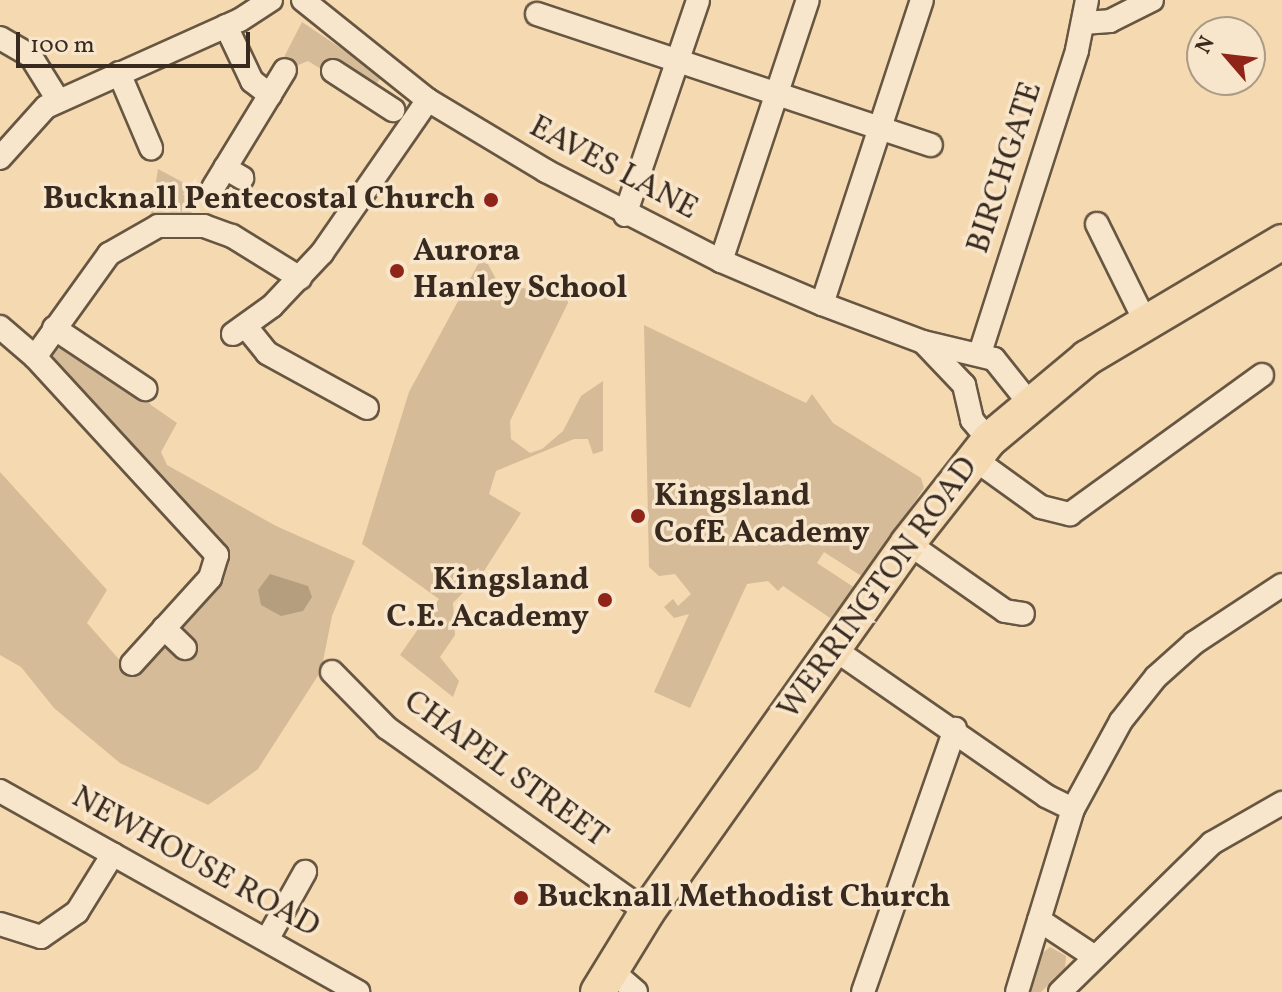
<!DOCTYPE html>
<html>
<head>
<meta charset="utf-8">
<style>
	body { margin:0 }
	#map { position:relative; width:1282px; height:992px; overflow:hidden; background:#f5d9b0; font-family:Vollkorn,serif }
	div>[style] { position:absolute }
	.green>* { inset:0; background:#d5bb97 }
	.water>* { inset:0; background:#b59e7e }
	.roads { filter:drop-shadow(2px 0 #675642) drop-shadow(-2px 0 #675642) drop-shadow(0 2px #675642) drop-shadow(0 -2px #675642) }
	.minor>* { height:22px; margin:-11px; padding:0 11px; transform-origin:11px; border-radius:11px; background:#f8e6cc }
	.highway>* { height:34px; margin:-17px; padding:0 17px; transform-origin:17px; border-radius:17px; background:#f5d9b0 }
	.dots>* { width:22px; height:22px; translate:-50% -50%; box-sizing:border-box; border:4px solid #f8e6cc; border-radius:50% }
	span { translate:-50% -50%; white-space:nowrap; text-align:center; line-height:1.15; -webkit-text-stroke:7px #f8e6cc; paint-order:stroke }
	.street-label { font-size:32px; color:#382a1e }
	.poi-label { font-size:32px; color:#382a1e; font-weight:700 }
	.right { translate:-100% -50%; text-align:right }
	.left { translate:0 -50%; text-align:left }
	.north { position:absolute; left:1186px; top:16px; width:80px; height:80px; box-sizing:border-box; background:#f8e6cc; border:2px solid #ab9b86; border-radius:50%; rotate:298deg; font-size:22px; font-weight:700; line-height:32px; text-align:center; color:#382a1e }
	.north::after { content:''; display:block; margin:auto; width:28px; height:36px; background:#8f2418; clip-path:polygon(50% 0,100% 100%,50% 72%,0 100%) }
	.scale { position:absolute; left:16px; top:32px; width:234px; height:36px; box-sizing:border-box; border:4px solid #382a1e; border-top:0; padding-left:10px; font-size:24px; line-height:28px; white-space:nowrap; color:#382a1e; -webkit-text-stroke:6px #f8e6cc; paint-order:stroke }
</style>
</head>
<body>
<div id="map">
	<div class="green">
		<i style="clip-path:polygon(302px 22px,382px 76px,377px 83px,329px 74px,308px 61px,291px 68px,281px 63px)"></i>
		<i style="clip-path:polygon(158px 169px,203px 193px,191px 213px,150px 218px)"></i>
		<i style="clip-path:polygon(483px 255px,496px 279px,511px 289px,557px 286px,567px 293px,568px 303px,510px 421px,511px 439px,530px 453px,542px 449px,563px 431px,581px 396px,603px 381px,603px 451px,593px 454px,588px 439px,574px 439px,496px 471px,489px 494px,521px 513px,484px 571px,453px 603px,455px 635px,440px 657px,459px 681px,453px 697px,400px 655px,439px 599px,362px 544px,409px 392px)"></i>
		<i style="clip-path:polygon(644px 325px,806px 403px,812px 394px,833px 423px,921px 478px,924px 488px,863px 577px,824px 552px,817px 563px,855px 588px,833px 620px,783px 586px,778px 591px,768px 581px,747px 584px,690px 708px,654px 692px,689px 614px,674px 618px,664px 607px,673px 599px,678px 606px,691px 594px,675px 574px,659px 576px,649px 567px)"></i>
		<i style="clip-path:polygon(59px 344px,140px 389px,151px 405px,177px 423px,161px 452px,167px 465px,276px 526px,355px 561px,332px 616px,321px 671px,258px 769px,208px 805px,120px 763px,54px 708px,21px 667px,0 655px,0 472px,107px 590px,87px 623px,132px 674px,163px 645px,184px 659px,196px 649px,181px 631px,182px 622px,222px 576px,223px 552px,55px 365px,51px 356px)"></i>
		<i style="clip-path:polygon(1050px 947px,1066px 956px,1065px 969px,1041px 992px,1028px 992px,1040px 955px)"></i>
	</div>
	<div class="water">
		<i style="clip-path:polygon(270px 574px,308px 586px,312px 597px,303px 611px,281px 616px,261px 605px,258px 590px)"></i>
	</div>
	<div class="roads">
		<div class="minor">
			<i style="left:303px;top:0;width:160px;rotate:38.7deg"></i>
			<i style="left:428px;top:100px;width:138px;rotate:31deg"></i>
			<i style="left:546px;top:171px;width:197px;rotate:27.2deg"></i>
			<i style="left:721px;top:261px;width:110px;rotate:23.1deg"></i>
			<i style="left:822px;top:304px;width:108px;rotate:20.6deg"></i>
			<i style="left:923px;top:342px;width:73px;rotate:13.5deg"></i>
			<i style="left:994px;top:359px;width:58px;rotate:51.3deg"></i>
			<i style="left:537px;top:14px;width:415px;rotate:18.4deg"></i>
			<i style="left:1083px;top:23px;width:27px;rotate:-4deg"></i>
			<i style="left:1110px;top:21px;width:47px;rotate:-26.6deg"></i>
			<i style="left:226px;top:26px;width:61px;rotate:64.7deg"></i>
			<i style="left:252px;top:81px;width:23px;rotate:38deg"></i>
			<i style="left:0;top:38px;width:34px;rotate:30deg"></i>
			<i style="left:30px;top:55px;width:53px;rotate:58.1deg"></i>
			<i style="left:333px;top:71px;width:72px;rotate:33deg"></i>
			<i style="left:119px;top:73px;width:82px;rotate:66.9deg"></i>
			<i style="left:0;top:158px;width:69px;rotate:-48deg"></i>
			<i style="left:46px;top:107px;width:213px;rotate:-24.2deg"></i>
			<i style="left:240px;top:20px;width:37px;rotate:-33deg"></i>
			<i style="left:225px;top:168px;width:20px;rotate:30deg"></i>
			<i style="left:213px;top:188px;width:138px;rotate:-58.6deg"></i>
			<i style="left:625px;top:215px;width:227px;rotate:-71.2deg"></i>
			<i style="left:1097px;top:224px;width:108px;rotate:63.7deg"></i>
			<i style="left:721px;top:261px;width:275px;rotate:-71.6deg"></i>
			<i style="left:822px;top:304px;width:320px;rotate:-71.8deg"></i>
			<i style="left:0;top:327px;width:46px;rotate:40.6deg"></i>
			<i style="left:35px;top:357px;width:269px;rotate:47.4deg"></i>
			<i style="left:217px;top:555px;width:24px;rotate:107deg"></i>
			<i style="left:210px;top:578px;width:116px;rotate:132.2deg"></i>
			<i style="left:54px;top:328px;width:110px;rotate:33.8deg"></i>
			<i style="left:247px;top:328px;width:32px;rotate:51deg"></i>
			<i style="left:267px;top:353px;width:114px;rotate:28.8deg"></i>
			<i style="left:233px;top:334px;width:48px;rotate:-35.7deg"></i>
			<i style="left:272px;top:306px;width:73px;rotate:-46.7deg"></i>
			<i style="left:322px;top:253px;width:186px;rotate:-55.3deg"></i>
			<i style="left:924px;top:343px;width:58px;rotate:46.4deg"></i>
			<i style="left:964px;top:385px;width:36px;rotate:77deg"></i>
			<i style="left:972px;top:420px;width:26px;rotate:50deg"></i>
			<i style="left:980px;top:353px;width:318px;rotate:-72.2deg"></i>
			<i style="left:1077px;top:50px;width:51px;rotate:-78.7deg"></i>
			<i style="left:35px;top:357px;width:127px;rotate:-54.3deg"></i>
			<i style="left:109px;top:254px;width:56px;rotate:-29.7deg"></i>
			<i style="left:158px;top:226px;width:46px"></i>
			<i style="left:204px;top:226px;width:30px;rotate:20deg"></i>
			<i style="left:232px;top:236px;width:80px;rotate:31.7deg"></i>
			<i style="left:973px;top:458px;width:84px;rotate:35.8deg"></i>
			<i style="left:1041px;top:507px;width:30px;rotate:14deg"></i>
			<i style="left:1070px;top:514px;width:237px;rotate:-35.9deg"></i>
			<i style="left:908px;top:543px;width:118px;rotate:35deg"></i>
			<i style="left:1005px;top:611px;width:18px;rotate:9deg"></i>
			<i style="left:164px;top:628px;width:29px;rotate:44deg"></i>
			<i style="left:834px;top:649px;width:258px;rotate:34.7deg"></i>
			<i style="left:1046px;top:796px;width:30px;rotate:26deg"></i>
			<i style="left:332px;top:672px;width:78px;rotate:45.5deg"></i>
			<i style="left:387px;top:728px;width:319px;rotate:35.3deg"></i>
			<i style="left:0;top:791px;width:411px;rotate:29.3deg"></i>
			<i style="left:1039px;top:920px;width:67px;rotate:33.5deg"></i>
			<i style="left:0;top:924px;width:43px;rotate:17.6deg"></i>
			<i style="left:41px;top:937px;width:44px;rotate:-34.8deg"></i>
			<i style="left:77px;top:912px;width:68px;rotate:-58.2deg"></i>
			<i style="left:268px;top:938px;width:76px;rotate:-60.7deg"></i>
			<i style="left:611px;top:970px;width:33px;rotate:41deg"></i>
			<i style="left:863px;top:992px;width:279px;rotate:-70.7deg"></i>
			<i style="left:1017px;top:992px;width:191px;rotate:-73deg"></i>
			<i style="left:1073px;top:809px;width:100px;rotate:-61.4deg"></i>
			<i style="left:1121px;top:721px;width:56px;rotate:-51.5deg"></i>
			<i style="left:1156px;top:677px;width:51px;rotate:-41.8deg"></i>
			<i style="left:1194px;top:643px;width:105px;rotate:-33.4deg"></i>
			<i style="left:1060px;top:992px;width:213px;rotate:-44.4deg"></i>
			<i style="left:1212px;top:843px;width:81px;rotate:-29.7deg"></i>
		</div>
		<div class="highway">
			<i style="left:598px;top:992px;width:94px;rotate:-58.5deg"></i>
			<i style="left:647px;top:912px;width:452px;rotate:-54.7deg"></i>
			<i style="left:908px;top:543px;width:131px;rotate:-51.8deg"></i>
			<i style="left:989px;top:440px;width:128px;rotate:-39.9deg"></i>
			<i style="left:1087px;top:358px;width:227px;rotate:-30.7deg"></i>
		</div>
	</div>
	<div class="dots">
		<i style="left:491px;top:200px;background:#8f2418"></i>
		<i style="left:397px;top:271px;background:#8f2418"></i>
		<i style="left:638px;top:516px;background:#8f2418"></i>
		<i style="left:605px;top:600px;background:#8f2418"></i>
		<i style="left:521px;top:898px;background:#8f2418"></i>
	</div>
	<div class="street-label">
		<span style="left:1006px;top:168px;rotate:-72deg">BIRCHGATE</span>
		<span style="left:613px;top:169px;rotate:28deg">EAVES LANE</span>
		<span style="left:879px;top:589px;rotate:-54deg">WERRINGTON ROAD</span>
		<span style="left:505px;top:770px;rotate:36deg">CHAPEL STREET</span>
		<span style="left:195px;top:863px;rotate:29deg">NEWHOUSE ROAD</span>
	</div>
	<div class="poi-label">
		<span class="right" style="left:475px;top:200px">Bucknall Pentecostal Church</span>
		<span class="left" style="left:413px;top:271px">Aurora<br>Hanley School</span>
		<span class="left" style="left:654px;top:516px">Kingsland<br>CofE Academy</span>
		<span class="right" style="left:589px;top:600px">Kingsland<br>C.E. Academy</span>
		<span class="left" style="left:537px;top:898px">Bucknall Methodist Church</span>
	</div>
	<div class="north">N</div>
	<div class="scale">100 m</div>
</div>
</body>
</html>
